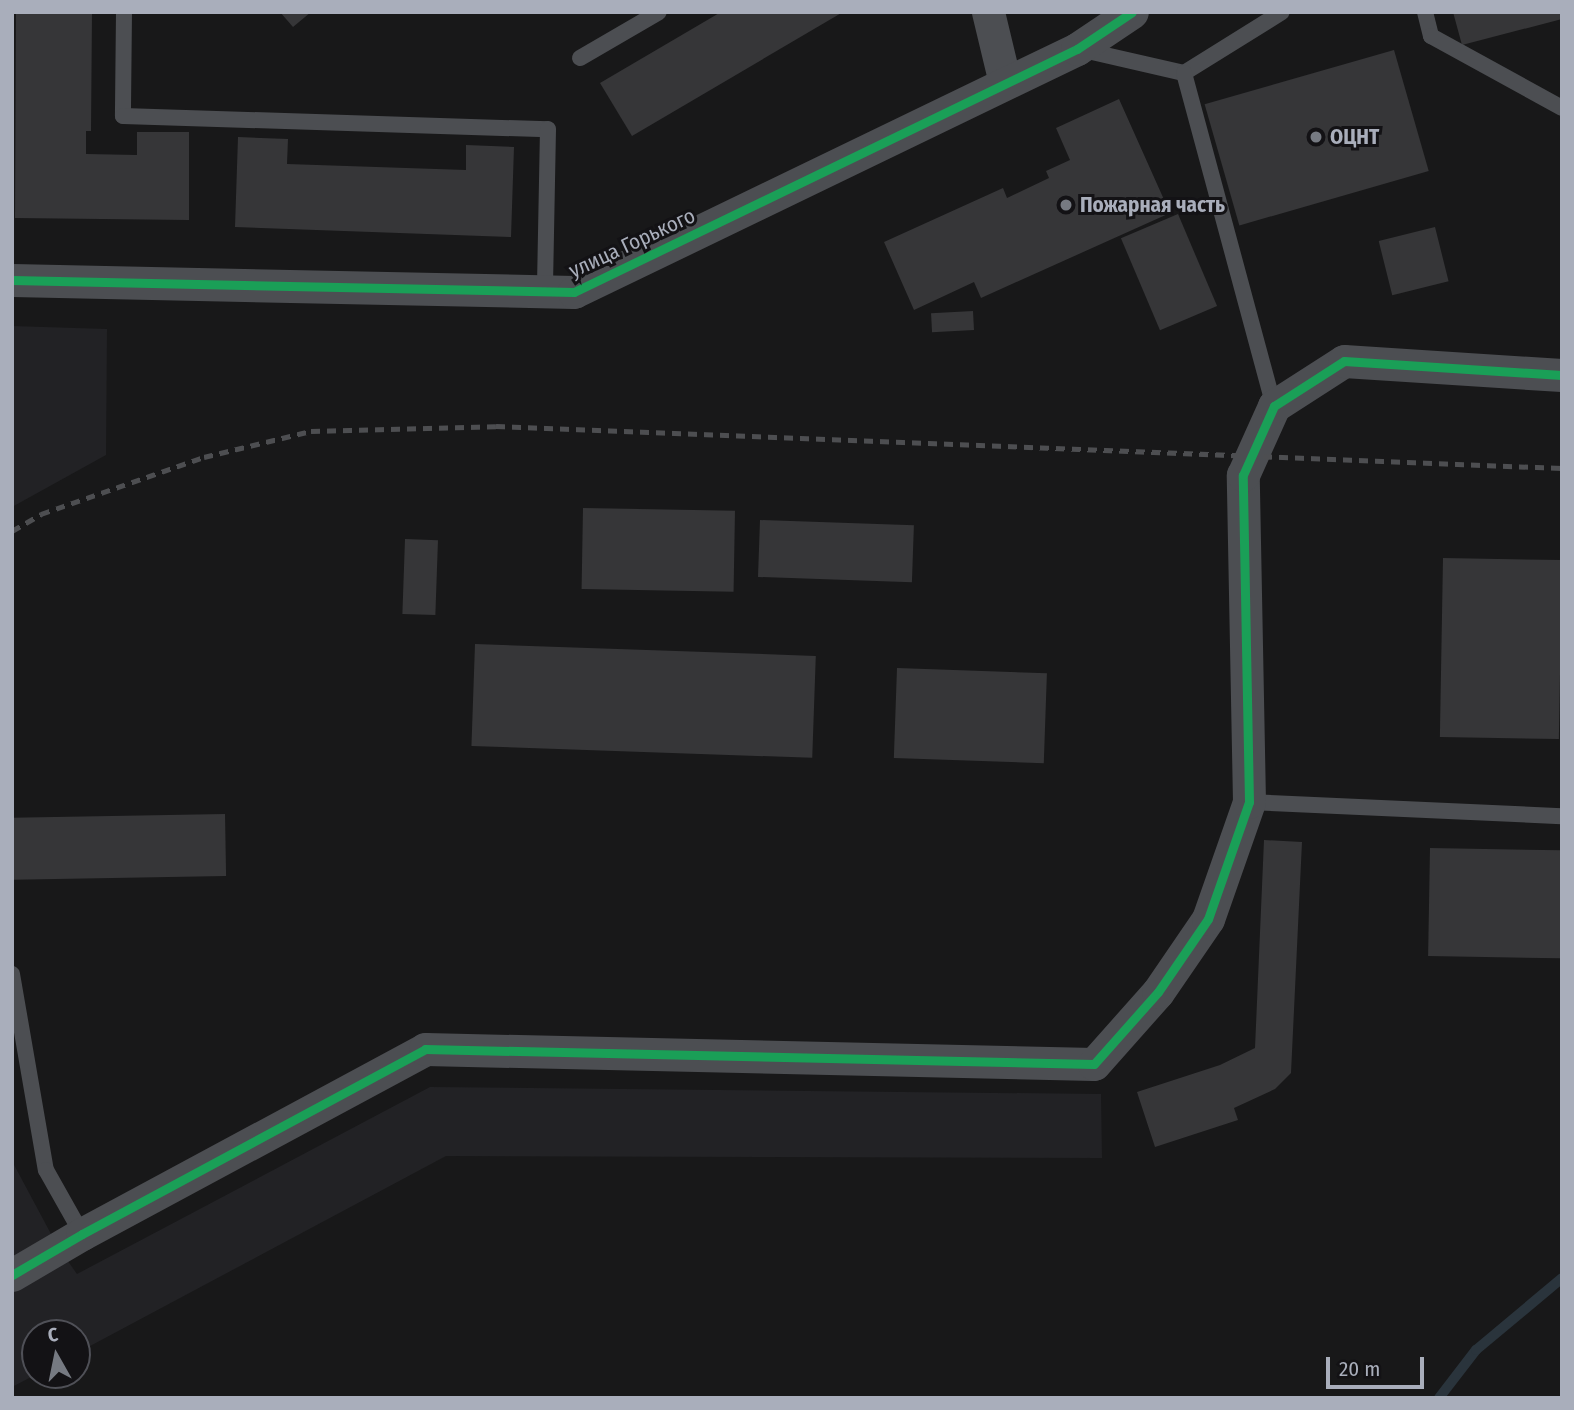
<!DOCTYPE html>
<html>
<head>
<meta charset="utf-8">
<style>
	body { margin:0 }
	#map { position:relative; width:1574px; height:1410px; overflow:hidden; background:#181819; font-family:"Fira Sans Condensed",sans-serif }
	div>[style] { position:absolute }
	.built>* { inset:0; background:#222225 }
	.stream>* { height:10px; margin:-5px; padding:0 5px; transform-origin:5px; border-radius:5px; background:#2a343c }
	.building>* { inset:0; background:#363638; transform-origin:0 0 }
	.service>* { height:16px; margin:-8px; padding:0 8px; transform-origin:8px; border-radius:8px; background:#4c4e52 }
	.minor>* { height:33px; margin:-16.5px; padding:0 16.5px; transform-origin:16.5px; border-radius:16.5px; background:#4c4e52 }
	.rail>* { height:5px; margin-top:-2.5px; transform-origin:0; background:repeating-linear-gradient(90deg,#4d4e51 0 9px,transparent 0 16px) }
	.cycleway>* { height:9px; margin:-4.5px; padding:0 4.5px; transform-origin:4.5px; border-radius:4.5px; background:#1a9f57 }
	.dots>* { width:19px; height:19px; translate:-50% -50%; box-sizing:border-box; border:4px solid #131215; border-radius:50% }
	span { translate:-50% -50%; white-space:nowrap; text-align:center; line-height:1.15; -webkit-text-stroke:6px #131215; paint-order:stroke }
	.poi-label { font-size:21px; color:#a9aebb; font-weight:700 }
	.left { translate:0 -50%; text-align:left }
	.street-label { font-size:21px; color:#a9aebb }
	.frame { position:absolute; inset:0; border:14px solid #a9aebb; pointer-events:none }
	.north { position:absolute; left:21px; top:1319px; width:70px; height:70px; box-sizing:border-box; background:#131215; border:2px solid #4f5057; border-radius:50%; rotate:351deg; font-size:19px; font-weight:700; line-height:28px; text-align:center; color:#a9aebb }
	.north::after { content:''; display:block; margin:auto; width:24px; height:32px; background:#767a82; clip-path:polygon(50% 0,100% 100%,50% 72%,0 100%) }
	.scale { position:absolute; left:1326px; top:1357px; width:98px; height:32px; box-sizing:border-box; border:4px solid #a9aebb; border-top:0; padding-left:9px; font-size:21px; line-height:24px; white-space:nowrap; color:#a9aebb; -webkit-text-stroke:5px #131215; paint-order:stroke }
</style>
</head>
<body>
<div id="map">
	<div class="built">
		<i style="clip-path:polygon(12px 326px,107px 329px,106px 455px,12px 507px)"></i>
		<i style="clip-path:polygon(430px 1087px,1101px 1094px,1102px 1158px,446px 1156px,77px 1353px,77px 1333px,35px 1333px,35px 1375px,12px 1387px,12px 1161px,58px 1247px,77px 1274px)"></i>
	</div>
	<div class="stream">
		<i style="left:1439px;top:1398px;width:61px;rotate:-52.4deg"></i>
		<i style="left:1476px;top:1350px;width:112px;rotate:-39.9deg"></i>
	</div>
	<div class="building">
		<i style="clip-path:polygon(16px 12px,92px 12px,91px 131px,86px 131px,86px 154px,137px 155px,137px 132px,189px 132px,189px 220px,15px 218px)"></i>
		<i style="clip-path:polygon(280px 12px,311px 12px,293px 27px)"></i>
		<i style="clip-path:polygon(721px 12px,843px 12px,632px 136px,600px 83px)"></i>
		<i style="clip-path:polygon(1453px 12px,1562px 12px,1562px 19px,1462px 45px)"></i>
		<i style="left:1394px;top:50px;width:126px;height:197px;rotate:74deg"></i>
		<i style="clip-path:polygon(1119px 99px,1170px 213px,981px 298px,974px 282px,914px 310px,884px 242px,1003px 188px,1007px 198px,1049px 178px,1046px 171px,1070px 160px,1056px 128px)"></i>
		<i style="clip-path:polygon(238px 137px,288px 139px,287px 164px,466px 170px,466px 145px,514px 147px,511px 237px,235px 227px)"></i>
		<i style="left:1178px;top:214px;width:100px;height:62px;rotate:67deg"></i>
		<i style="left:1435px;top:227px;width:56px;height:58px;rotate:76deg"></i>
		<i style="left:973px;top:311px;width:19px;height:42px;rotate:87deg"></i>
		<i style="left:583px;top:508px;width:152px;height:81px;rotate:1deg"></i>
		<i style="left:760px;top:520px;width:154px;height:57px;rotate:2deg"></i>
		<i style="left:405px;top:539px;width:33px;height:75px;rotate:2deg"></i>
		<i style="left:1443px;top:558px;width:119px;height:179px;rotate:1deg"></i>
		<i style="left:475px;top:644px;width:341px;height:102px;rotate:2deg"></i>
		<i style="left:897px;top:668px;width:150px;height:90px;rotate:2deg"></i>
		<i style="left:225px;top:814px;width:62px;height:213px;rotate:89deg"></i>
		<i style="clip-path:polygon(1264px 840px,1302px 842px,1291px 1073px,1275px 1089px,1234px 1108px,1238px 1120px,1155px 1147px,1137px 1092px,1220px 1065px,1255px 1048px)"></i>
		<i style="left:1430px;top:848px;width:132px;height:108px;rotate:1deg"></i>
	</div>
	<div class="service">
		<i style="left:124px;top:12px;width:104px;rotate:90.6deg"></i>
		<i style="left:123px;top:116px;width:425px;rotate:1.8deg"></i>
		<i style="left:548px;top:129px;width:163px;rotate:91.1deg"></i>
		<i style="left:1425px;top:12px;width:25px;rotate:76deg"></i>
		<i style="left:1431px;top:36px;width:149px;rotate:28.8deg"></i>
		<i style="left:1079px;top:49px;width:108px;rotate:12.9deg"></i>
		<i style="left:1184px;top:73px;width:115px;rotate:-31.9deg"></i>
		<i style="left:580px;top:58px;width:91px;rotate:-30.2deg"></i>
		<i style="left:1184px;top:73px;width:345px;rotate:74.9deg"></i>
		<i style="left:1249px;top:802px;width:313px;rotate:2.6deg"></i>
		<i style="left:12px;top:974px;width:199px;rotate:80.2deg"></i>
		<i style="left:46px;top:1170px;width:73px;rotate:60.6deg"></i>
	</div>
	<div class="minor">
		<i style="left:988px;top:12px;width:73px;rotate:76.5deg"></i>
		<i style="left:12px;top:280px;width:562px;rotate:1.22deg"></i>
		<i style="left:574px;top:292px;width:559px;rotate:-25.79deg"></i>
		<i style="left:1077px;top:49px;width:66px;rotate:-33.9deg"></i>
		<i style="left:12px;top:1275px;width:81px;rotate:-30.4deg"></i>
		<i style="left:82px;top:1234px;width:390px;rotate:-28.3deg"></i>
		<i style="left:425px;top:1049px;width:669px;rotate:1.28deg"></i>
		<i style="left:1094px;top:1064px;width:96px;rotate:-48.4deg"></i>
		<i style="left:1158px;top:992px;width:88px;rotate:-55.6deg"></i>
		<i style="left:1208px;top:919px;width:124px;rotate:-70.7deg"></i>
		<i style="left:1249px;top:802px;width:327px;rotate:-91.1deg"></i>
		<i style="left:1243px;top:475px;width:76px;rotate:-65.8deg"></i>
		<i style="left:1274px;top:406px;width:83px;rotate:-32.7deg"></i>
		<i style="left:1344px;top:361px;width:218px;rotate:3.7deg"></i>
	</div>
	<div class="rail">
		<i style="left:12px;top:531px;width:34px;rotate:-30deg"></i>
		<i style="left:41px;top:514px;width:173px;rotate:-19.3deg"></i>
		<i style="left:204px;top:457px;width:110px;rotate:-13.7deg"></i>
		<i style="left:311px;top:431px;width:185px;rotate:-1.5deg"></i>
		<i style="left:496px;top:426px;width:1067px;rotate:2.26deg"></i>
	</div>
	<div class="cycleway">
		<i style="left:12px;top:280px;width:562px;rotate:1.22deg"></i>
		<i style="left:574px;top:292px;width:559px;rotate:-25.79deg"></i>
		<i style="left:1077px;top:49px;width:66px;rotate:-33.9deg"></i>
		<i style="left:12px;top:1275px;width:81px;rotate:-30.4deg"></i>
		<i style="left:82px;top:1234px;width:390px;rotate:-28.3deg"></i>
		<i style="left:425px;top:1049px;width:669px;rotate:1.28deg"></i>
		<i style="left:1094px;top:1064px;width:96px;rotate:-48.4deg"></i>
		<i style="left:1158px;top:992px;width:88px;rotate:-55.6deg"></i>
		<i style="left:1208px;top:919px;width:124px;rotate:-70.7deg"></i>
		<i style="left:1249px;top:802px;width:327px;rotate:-91.1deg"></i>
		<i style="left:1243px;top:475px;width:76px;rotate:-65.8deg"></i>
		<i style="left:1274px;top:406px;width:83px;rotate:-32.7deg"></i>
		<i style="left:1344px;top:361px;width:218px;rotate:3.7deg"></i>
	</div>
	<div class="dots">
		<i style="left:1316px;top:137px;background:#767a82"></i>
		<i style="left:1066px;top:205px;background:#767a82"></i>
	</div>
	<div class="poi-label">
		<span class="left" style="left:1330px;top:137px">ОЦНТ</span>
		<span class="left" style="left:1080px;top:205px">Пожарная часть</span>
	</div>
	<div class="street-label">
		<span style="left:632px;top:243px;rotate:-25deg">улица Горького</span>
	</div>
	<div class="frame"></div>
	<div class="north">С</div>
	<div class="scale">20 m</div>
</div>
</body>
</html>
